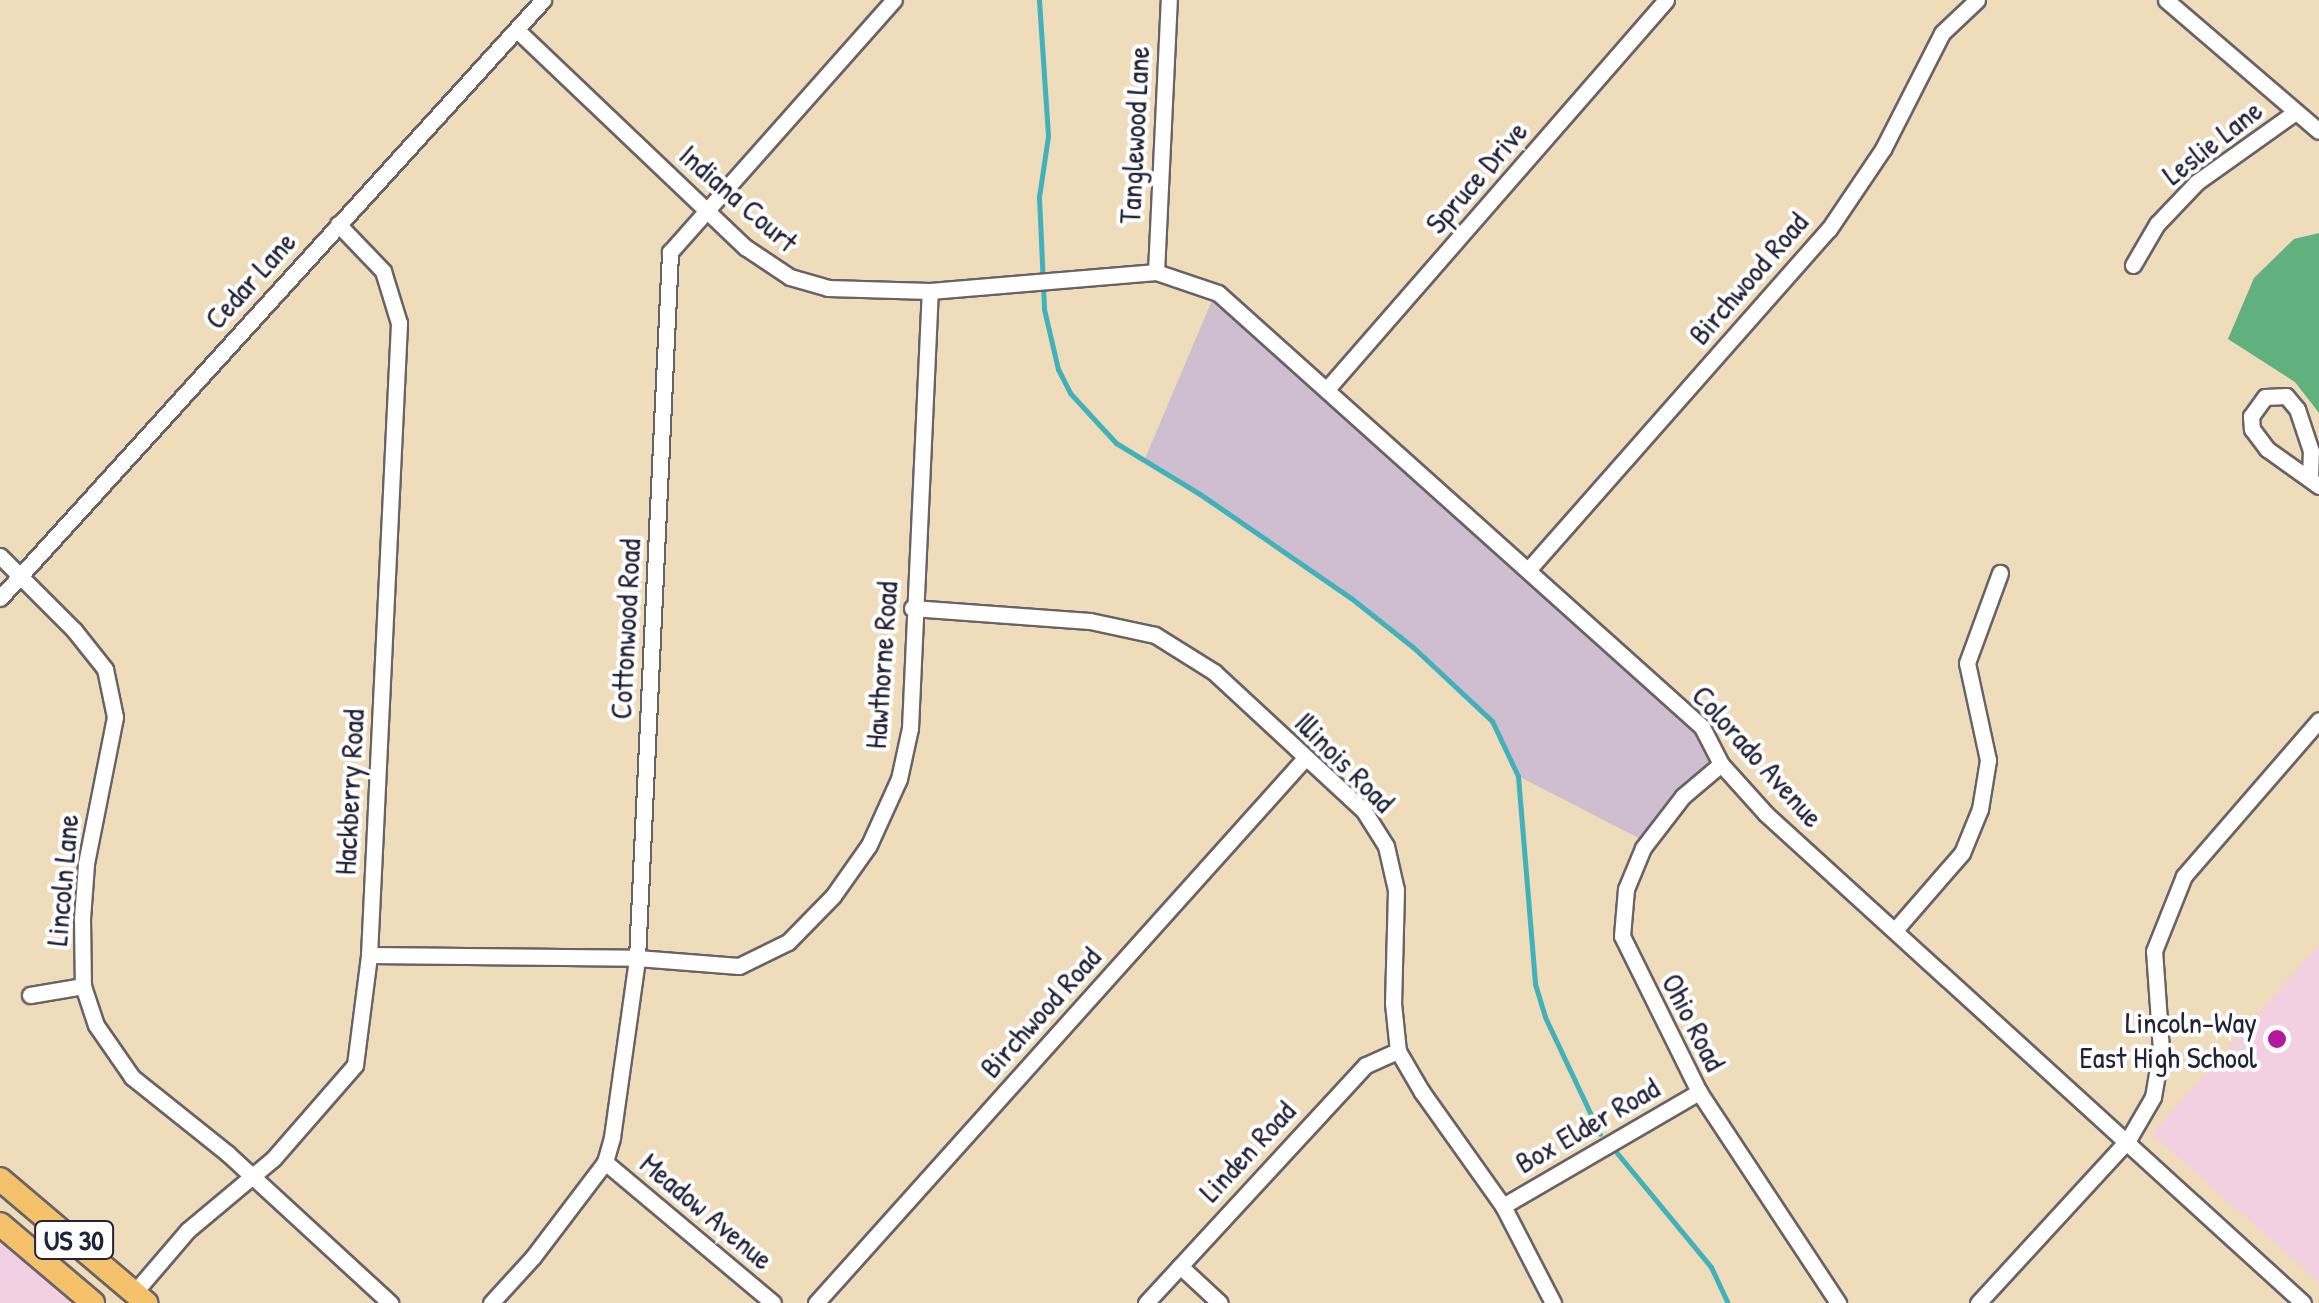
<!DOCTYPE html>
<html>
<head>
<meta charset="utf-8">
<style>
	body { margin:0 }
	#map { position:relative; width:2319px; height:1303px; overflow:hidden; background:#eedcba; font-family:"Patrick Hand",sans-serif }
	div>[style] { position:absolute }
	.built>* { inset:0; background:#f2d0e2 }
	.industrial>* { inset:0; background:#cfbed0 }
	.forest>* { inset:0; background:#60b17e }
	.stream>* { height:5px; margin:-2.5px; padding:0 2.5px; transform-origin:2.5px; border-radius:2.5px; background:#41b1bb }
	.roads { filter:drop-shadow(2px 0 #696367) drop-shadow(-2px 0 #696367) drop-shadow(0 2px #696367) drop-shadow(0 -2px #696367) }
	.street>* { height:15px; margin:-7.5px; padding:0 7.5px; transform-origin:7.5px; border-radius:7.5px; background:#fff }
	.primary>* { height:22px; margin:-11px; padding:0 11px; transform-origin:11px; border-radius:11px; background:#f5c16b }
	.dots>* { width:28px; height:28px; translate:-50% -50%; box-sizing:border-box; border:5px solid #fff; border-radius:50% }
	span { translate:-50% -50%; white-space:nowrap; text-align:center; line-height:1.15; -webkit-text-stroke:8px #fff; paint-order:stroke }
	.shield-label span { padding:2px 8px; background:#fff; border:2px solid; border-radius:8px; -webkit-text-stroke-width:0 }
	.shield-label { font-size:28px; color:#22223b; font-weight:700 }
	.street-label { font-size:30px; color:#22223b }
	.poi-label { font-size:30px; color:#22223b }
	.right { translate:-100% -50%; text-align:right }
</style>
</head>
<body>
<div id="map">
	<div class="built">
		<i style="clip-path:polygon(2319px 945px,2319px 1282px,2152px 1134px)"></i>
		<i style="clip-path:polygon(0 1235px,79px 1303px,0 1303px)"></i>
	</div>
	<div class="industrial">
		<i style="clip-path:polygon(1213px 298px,1699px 730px,1720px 772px,1652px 845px,1518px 776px,1492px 721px,1414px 648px,1351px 598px,1144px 461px)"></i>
	</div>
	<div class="forest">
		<i style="clip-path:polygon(2319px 233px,2319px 413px,2295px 382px,2228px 339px,2254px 278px,2294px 239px)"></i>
	</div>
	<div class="stream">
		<i style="left:1039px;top:0;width:136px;rotate:86.2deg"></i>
		<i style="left:1048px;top:136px;width:62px;rotate:98.4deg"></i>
		<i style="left:1039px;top:197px;width:112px;rotate:87.4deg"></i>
		<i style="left:1044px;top:309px;width:62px;rotate:76.9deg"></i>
		<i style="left:1058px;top:369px;width:27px;rotate:63deg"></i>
		<i style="left:1070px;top:393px;width:68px;rotate:47.4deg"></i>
		<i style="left:1116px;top:443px;width:98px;rotate:31.3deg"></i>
		<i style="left:1200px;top:494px;width:183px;rotate:34.6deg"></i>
		<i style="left:1351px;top:598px;width:80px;rotate:38.4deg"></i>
		<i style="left:1414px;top:648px;width:107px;rotate:43.1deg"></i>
		<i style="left:1492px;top:721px;width:61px;rotate:64.7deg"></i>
		<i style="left:1518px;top:776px;width:209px;rotate:85.3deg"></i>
		<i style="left:1535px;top:984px;width:34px;rotate:73deg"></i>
		<i style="left:1545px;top:1017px;width:129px;rotate:64.8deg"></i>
		<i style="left:1617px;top:1153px;width:148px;rotate:50.5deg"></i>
		<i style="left:1711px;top:1267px;width:40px;rotate:65deg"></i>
	</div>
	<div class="roads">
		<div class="street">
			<i style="left:2166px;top:0;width:201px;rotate:40.6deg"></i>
			<i style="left:517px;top:30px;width:315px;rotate:43.6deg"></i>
			<i style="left:745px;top:247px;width:54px;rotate:33.7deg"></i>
			<i style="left:790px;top:277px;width:40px;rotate:16deg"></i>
			<i style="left:828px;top:288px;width:102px;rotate:1.7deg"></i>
			<i style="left:930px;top:291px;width:227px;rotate:-4.8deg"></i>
			<i style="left:1156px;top:272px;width:65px;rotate:18.7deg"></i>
			<i style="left:1218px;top:293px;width:650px;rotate:41.88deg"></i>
			<i style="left:1702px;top:727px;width:42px;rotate:62.8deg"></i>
			<i style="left:1721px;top:764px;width:67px;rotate:48deg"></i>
			<i style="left:1766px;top:814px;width:726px;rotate:42.32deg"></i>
			<i style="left:2133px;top:265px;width:48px;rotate:-59.7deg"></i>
			<i style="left:2157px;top:224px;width:58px;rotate:-46.4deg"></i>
			<i style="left:2197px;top:182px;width:119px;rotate:-35.4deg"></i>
			<i style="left:1156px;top:272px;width:272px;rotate:-87.3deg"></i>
			<i style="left:1327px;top:389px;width:516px;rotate:-48.93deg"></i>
			<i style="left:2310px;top:478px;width:27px;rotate:-88deg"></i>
			<i style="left:2311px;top:451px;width:44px;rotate:-108.4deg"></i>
			<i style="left:2297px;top:409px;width:17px;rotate:-130deg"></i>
			<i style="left:2286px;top:396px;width:21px;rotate:177deg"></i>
			<i style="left:2265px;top:397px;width:24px;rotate:126deg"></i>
			<i style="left:2251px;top:416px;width:13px;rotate:86deg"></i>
			<i style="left:2252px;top:429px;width:25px;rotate:53deg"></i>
			<i style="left:2267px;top:449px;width:64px;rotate:35.4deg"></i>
			<i style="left:0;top:556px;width:105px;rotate:45deg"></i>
			<i style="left:74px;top:630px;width:50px;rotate:51.5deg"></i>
			<i style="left:105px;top:669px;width:49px;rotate:78.2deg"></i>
			<i style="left:115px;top:717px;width:150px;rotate:101.2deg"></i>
			<i style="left:86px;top:864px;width:54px;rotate:94.2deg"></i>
			<i style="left:82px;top:918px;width:68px;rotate:89.2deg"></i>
			<i style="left:83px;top:986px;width:41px;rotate:71.6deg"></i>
			<i style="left:96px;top:1025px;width:63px;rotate:55.3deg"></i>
			<i style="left:132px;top:1077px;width:122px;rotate:38.7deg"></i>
			<i style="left:227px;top:1153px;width:222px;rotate:42.6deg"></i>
			<i style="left:1528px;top:570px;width:455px;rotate:-48.6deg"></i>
			<i style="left:1829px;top:229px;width:97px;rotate:-56deg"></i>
			<i style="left:1883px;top:149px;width:130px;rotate:-63deg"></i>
			<i style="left:1942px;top:33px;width:48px;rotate:-43.3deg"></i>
			<i style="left:0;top:598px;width:808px;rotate:-47.76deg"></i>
			<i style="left:912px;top:608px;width:178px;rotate:4.2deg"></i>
			<i style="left:1090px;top:621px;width:66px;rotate:12.2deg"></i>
			<i style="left:1155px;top:635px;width:70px;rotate:32.1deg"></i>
			<i style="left:1214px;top:672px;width:205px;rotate:42.8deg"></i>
			<i style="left:1364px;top:811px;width:41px;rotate:57.8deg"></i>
			<i style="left:1386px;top:846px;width:45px;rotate:77.2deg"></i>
			<i style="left:1396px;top:890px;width:113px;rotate:91.5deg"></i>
			<i style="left:1393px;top:1003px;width:48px;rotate:84.1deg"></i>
			<i style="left:1398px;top:1051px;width:48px;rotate:59.7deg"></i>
			<i style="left:1422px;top:1092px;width:140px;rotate:54.6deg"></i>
			<i style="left:1503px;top:1206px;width:109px;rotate:62.7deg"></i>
			<i style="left:1721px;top:764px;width:50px;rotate:139.9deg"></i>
			<i style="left:1683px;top:796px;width:66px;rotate:127.6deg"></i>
			<i style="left:1643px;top:848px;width:44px;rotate:112.5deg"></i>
			<i style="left:1626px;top:889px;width:47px;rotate:94.9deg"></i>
			<i style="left:1622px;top:936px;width:174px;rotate:63.7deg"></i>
			<i style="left:1699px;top:1092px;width:253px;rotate:56.6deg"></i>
			<i style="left:1895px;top:930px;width:102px;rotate:-49deg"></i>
			<i style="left:1962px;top:853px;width:48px;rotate:-67.8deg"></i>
			<i style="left:1980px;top:809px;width:50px;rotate:-80.7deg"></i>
			<i style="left:1988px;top:760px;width:99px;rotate:-102.2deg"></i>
			<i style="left:1967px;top:663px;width:96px;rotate:-69.9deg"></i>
			<i style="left:369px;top:955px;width:268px;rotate:0.6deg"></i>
			<i style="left:637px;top:958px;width:102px;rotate:4.5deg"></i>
			<i style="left:739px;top:966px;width:55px;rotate:-26.1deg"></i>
			<i style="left:788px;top:942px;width:64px;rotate:-45.6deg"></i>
			<i style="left:833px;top:896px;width:62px;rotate:-54.8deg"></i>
			<i style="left:869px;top:845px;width:72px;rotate:-65.6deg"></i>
			<i style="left:899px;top:779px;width:52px;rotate:-77.8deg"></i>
			<i style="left:910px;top:728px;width:437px;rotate:-87.4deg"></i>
			<i style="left:30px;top:995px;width:54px;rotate:-9.6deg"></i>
			<i style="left:605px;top:1162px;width:219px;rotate:40deg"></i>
			<i style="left:1503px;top:1206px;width:227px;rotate:-30.2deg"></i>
			<i style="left:1180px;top:1266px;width:54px;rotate:42.8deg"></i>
			<i style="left:134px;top:1293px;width:83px;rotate:-49.4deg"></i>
			<i style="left:188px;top:1230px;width:111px;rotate:-39.9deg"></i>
			<i style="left:273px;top:1159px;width:125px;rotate:-48.9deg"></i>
			<i style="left:355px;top:1065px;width:111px;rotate:-82.7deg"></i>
			<i style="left:369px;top:955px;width:633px;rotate:-87.28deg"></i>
			<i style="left:399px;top:323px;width:54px;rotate:-107.1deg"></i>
			<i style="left:383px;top:271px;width:65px;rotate:-133.8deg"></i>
			<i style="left:491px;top:1303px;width:62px;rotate:-47.6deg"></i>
			<i style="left:533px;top:1257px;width:119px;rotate:-52.8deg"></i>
			<i style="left:605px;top:1162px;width:26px;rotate:-74deg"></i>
			<i style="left:612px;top:1137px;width:181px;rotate:-82deg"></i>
			<i style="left:637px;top:958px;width:707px;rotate:-87.32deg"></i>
			<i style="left:670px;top:252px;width:337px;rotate:-48.4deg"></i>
			<i style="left:816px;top:1303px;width:732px;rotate:-48.1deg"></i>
			<i style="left:1146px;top:1303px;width:324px;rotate:-47.3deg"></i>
			<i style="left:1366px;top:1065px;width:35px;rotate:-24deg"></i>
			<i style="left:1978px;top:1303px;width:222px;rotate:-47.4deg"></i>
			<i style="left:2128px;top:1140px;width:50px;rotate:-59.8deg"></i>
			<i style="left:2153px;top:1097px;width:48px;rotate:-80.3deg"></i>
			<i style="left:2161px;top:1050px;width:99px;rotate:-94deg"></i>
			<i style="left:2154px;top:951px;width:81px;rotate:-68.2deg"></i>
			<i style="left:2184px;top:876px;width:206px;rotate:-49.1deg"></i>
		</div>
		<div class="primary">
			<i style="left:0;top:1179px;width:192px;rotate:40.3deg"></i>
			<i style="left:0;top:1224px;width:122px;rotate:40.3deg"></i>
		</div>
	</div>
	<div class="dots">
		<i style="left:2277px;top:1039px;background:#b5179e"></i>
	</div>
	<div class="shield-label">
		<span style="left:74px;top:1240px">US 30</span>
	</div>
	<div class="street-label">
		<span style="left:1134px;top:135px;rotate:-87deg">Tanglewood Lane</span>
		<span style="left:2212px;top:142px;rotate:-38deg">Leslie Lane</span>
		<span style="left:1476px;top:177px;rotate:-49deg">Spruce Drive</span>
		<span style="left:739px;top:198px;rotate:41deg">Indiana Court</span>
		<span style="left:1748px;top:278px;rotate:-49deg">Birchwood Road</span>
		<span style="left:250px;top:280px;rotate:-48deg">Cedar Lane</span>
		<span style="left:625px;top:629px;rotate:-87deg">Cottonwood Road</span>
		<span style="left:881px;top:665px;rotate:-86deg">Hawthorne Road</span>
		<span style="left:1758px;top:756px;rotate:48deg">Colorado Avenue</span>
		<span style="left:1345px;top:762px;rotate:45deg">Illinois Road</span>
		<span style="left:349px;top:792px;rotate:-87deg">Hackberry Road</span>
		<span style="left:62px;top:880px;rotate:-85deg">Lincoln Lane</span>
		<span style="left:1040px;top:1012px;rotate:-48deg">Birchwood Road</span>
		<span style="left:1694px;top:1022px;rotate:63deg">Ohio Road</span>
		<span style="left:1587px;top:1125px;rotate:-30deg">Box Elder Road</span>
		<span style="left:1247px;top:1151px;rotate:-47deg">Linden Road</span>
		<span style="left:707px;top:1211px;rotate:40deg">Meadow Avenue</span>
	</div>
	<div class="poi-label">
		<span class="right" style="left:2257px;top:1039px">Lincoln-Way<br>East High School</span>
	</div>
</div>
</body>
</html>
